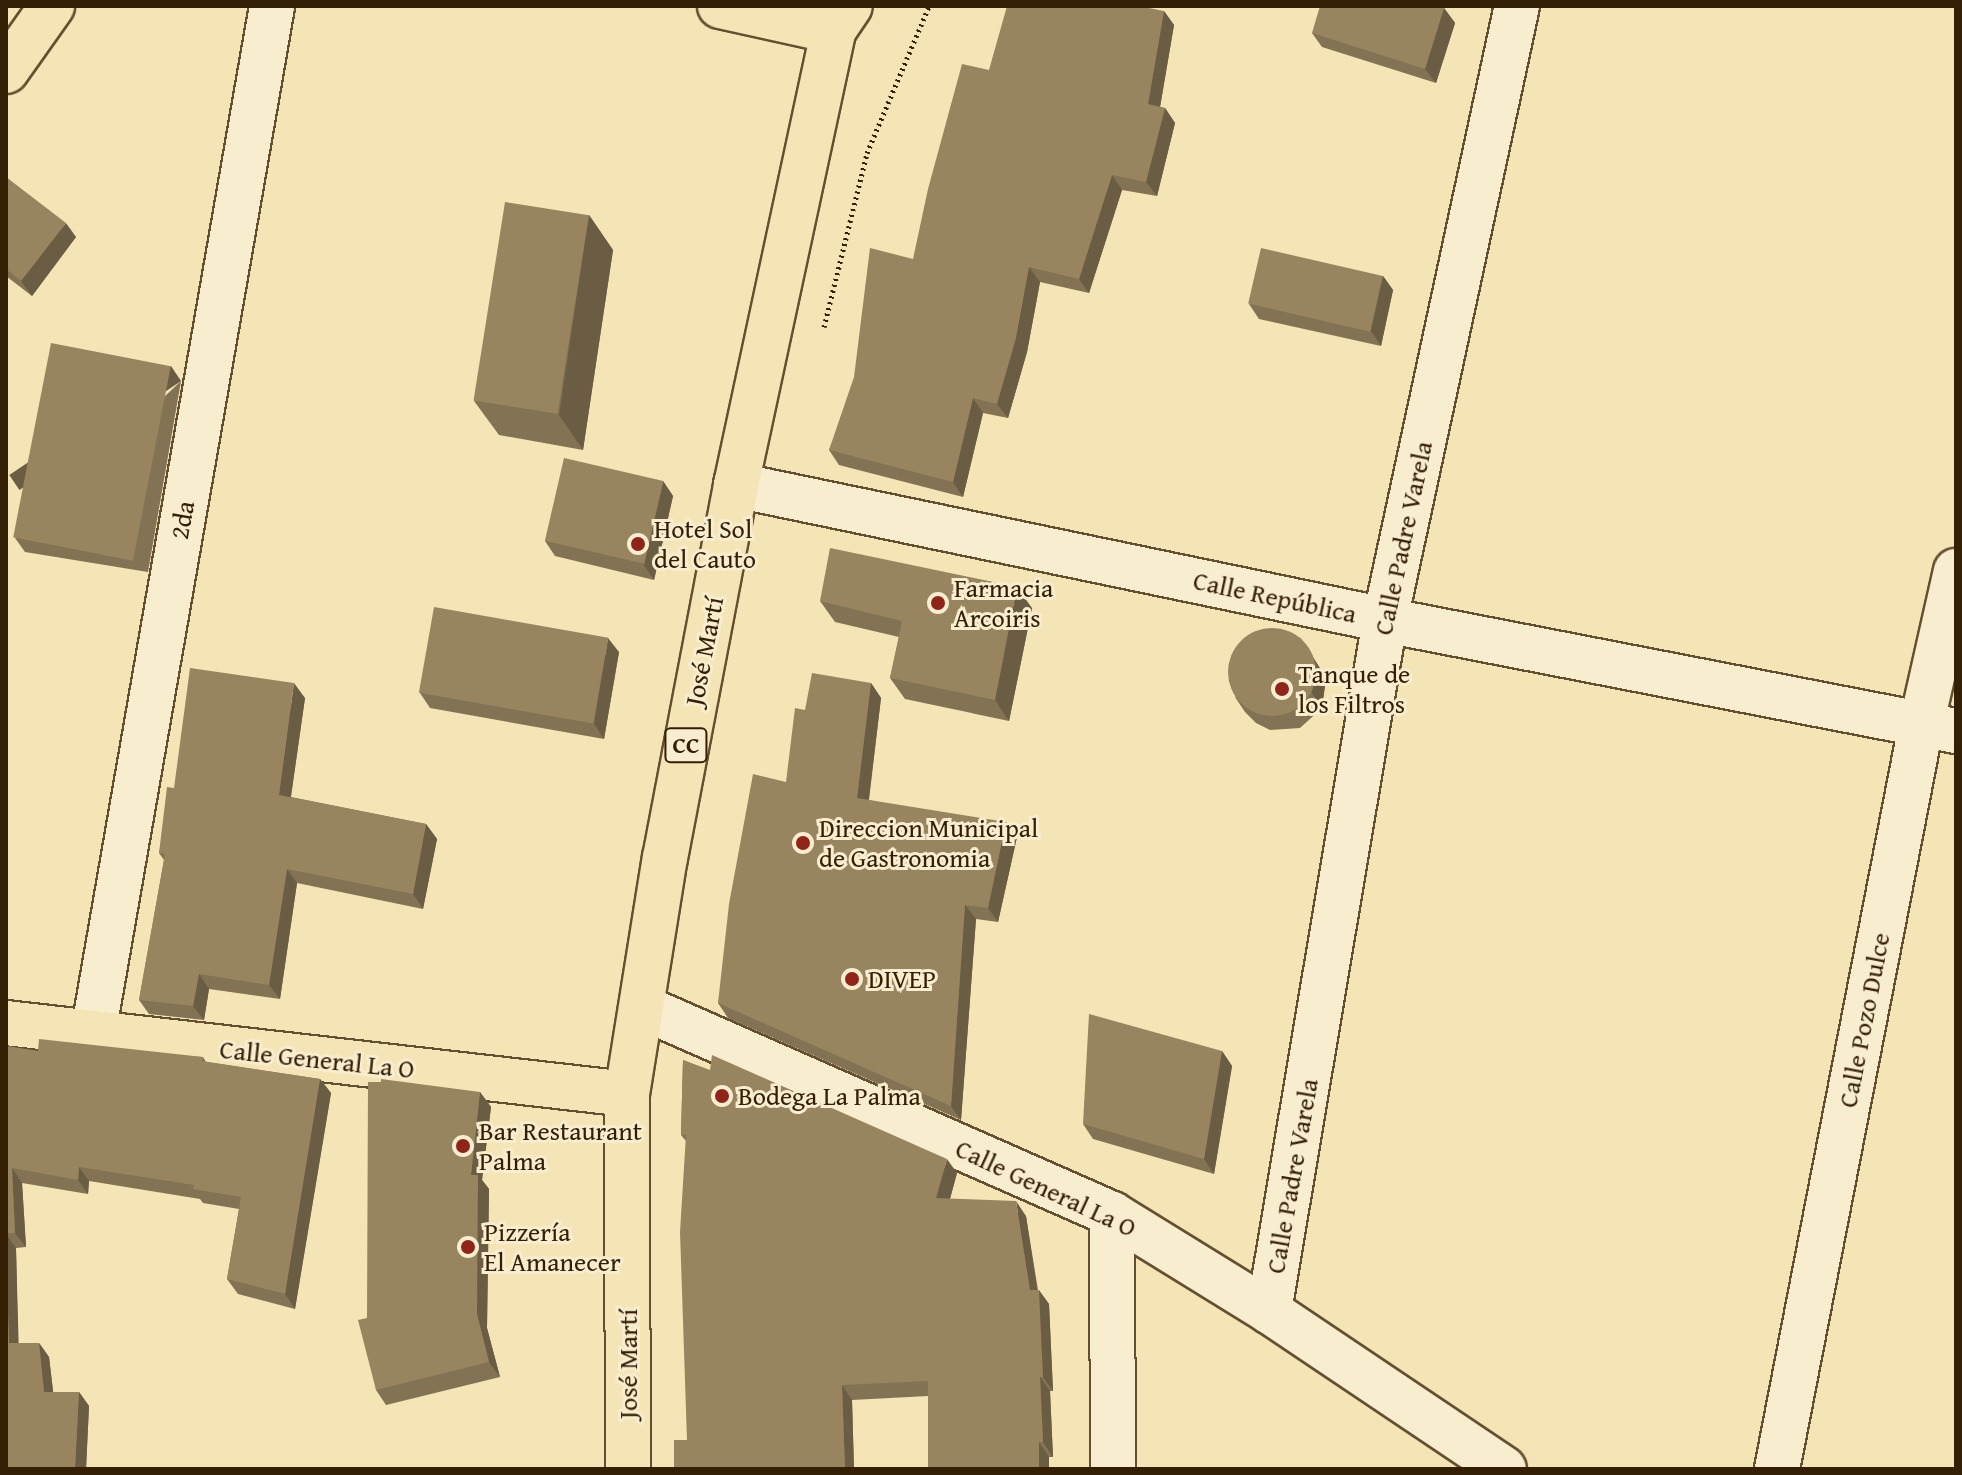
<!DOCTYPE html>
<html>
<head>
<meta charset="utf-8">
<style>
	body { margin:0 }
	#map { position:relative; width:1962px; height:1475px; overflow:hidden; background:#f5e4b5; font-family:"Gentium Book Plus",serif }
	div>[style] { position:absolute }
	.path>* { height:5px; margin-top:-2.5px; transform-origin:0; background:repeating-linear-gradient(90deg,#341f04 0 2px,transparent 0 6px) }
	.roads { filter:drop-shadow(2px 0 #645030) drop-shadow(-2px 0 #645030) drop-shadow(0 2px #645030) drop-shadow(0 -2px #645030) }
	.street>* { height:44px; margin:-22px; padding:0 22px; transform-origin:22px; border-radius:22px; background:#f8edcf }
	.primary>* { height:44px; margin:-22px; padding:0 22px; transform-origin:22px; border-radius:22px; background:#f5e4b5 }
	.wall>* { inset:0; background:#837253 }
	.shaded-wall>* { inset:0; background:#6a5d43; transform-origin:0 0 }
	.building>* { inset:0; background:#988560; transform-origin:0 0 }
	.round { border-radius:50% }
	.dots>* { width:22px; height:22px; translate:-50% -50%; box-sizing:border-box; border:4px solid #f8edcf; border-radius:50% }
	span { translate:-50% -50%; white-space:nowrap; text-align:center; line-height:1.15; -webkit-text-stroke:6px #f8edcf; paint-order:stroke }
	.shield-label span { padding:2px 6px; background:#f8edcf; border:2px solid; border-radius:6px; -webkit-text-stroke-width:0 }
	.shield-label { font-size:24px; color:#341f04; font-weight:700 }
	.street-label { font-size:26px; color:#341f04 }
	.poi-label { font-size:26px; color:#341f04 }
	.left { translate:0 -50%; text-align:left }
	.frame { position:absolute; inset:0; border:8px solid #341f04; pointer-events:none }
</style>
</head>
<body>
<div id="map">
	<div class="path">
		<i style="left:824px;top:327px;width:179px;rotate:-76.1deg"></i>
		<i style="left:867px;top:153px;width:160px;rotate:-67.1deg"></i>
	</div>
	<div class="roads">
		<div class="street">
			<i style="left:736px;top:485px;width:663px;rotate:11.75deg"></i>
			<i style="left:1385px;top:620px;width:582px;rotate:11deg"></i>
			<i style="left:642px;top:1007px;width:514px;rotate:23.77deg"></i>
			<i style="left:1112px;top:1214px;width:185px;rotate:31.7deg"></i>
			<i style="left:1269px;top:1311px;width:283px;rotate:33.9deg"></i>
			<i style="left:93px;top:1034px;width:1043px;rotate:-80.12deg"></i>
			<i style="left:1112px;top:1214px;width:255px;rotate:89.8deg"></i>
			<i style="left:1269px;top:1311px;width:701px;rotate:-80.47deg"></i>
			<i style="left:1385px;top:620px;width:628px;rotate:-77.87deg"></i>
			<i style="left:1777px;top:1469px;width:757px;rotate:-79.03deg"></i>
			<i style="left:1921px;top:726px;width:159px;rotate:-77.3deg"></i>
		</div>
		<div class="primary">
			<i style="left:720px;top:6px;width:116px;rotate:12.5deg"></i>
			<i style="left:6px;top:71px;width:80px;rotate:-54.7deg"></i>
			<i style="left:6px;top:1023px;width:625px;rotate:6.52deg"></i>
			<i style="left:628px;top:1469px;width:375px;rotate:-90.2deg"></i>
			<i style="left:627px;top:1094px;width:239px;rotate:-80.9deg"></i>
			<i style="left:665px;top:858px;width:380px;rotate:-79.2deg"></i>
			<i style="left:736px;top:485px;width:464px;rotate:-77.9deg"></i>
			<i style="left:833px;top:31px;width:30px;rotate:-56deg"></i>
		</div>
	</div>
	<div class="wall">
		<i style="clip-path:polygon(1444px 8px,1455px 23px,1436px 83px,1322px 47px,1312px 33px)"></i>
		<i style="clip-path:polygon(1164px 11px,1174px 25px,1160px 107px,1165px 108px,1175px 123px,1157px 196px,1122px 190px,1089px 293px,1040px 282px,1027px 352px,1008px 418px,983px 413px,963px 497px,839px 465px,829px 450px,913px 259px)"></i>
		<i style="clip-path:polygon(6px 177px,76px 237px,32px 296px,6px 276px)"></i>
		<i style="clip-path:polygon(589px 215px,613px 250px,583px 450px,499px 435px,474px 401px)"></i>
		<i style="clip-path:polygon(1383px 276px,1393px 290px,1381px 346px,1259px 319px,1249px 304px)"></i>
		<i style="clip-path:polygon(181px 381px,148px 572px,25px 552px,15px 538px)"></i>
		<i style="clip-path:polygon(663px 481px,673px 496px,654px 580px,555px 556px,545px 541px)"></i>
		<i style="clip-path:polygon(820px 601px,1032px 608px,1009px 721px,905px 699px,890px 678px,899px 637px,835px 622px)"></i>
		<i style="clip-path:polygon(619px 652px,604px 739px,430px 708px,420px 693px)"></i>
		<i style="clip-path:polygon(1310px 652px,1326px 678px,1322px 708px,1300px 728px,1270px 730px,1256px 723px,1245px 712px,1235px 697px)"></i>
		<i style="clip-path:polygon(871px 683px,881px 698px,869px 800px,1017px 837px,998px 922px,976px 919px,961px 1120px,728px 1018px,718px 1003px,786px 782px)"></i>
		<i style="clip-path:polygon(305px 698px,291px 797px,426px 824px,437px 839px,423px 909px,297px 883px,280px 999px,209px 989px,204px 1020px,149px 1014px,139px 1000px,164px 860px,159px 853px,174px 788px)"></i>
		<i style="clip-path:polygon(6px 1046px,38px 1051px,203px 1057px,206px 1062px,320px 1079px,331px 1093px,295px 1309px,238px 1294px,227px 1279px,239px 1209px,203px 1203px,200px 1199px,89px 1181px,88px 1194px,22px 1183px,26px 1247px,16px 1248px,18px 1343px,39px 1343px,49px 1357px,53px 1392px,79px 1392px,89px 1406px,86px 1469px,6px 1469px)"></i>
		<i style="clip-path:polygon(1222px 1051px,1232px 1066px,1214px 1174px,1093px 1139px,1083px 1124px)"></i>
		<i style="clip-path:polygon(683px 1060px,957px 1173px,950px 1199px,1026px 1216px,1038px 1290px,1049px 1304px,1053px 1391px,1050px 1391px,1053px 1457px,1049px 1457px,1049px 1469px,928px 1469px,928px 1396px,852px 1400px,854px 1469px,674px 1469px,687px 1440px,686px 1141px,681px 1135px)"></i>
		<i style="clip-path:polygon(480px 1092px,491px 1107px,482px 1180px,489px 1189px,487px 1328px,500px 1377px,386px 1405px,376px 1390px,367px 1318px)"></i>
	</div>
	<div class="shaded-wall">
		<i style="clip-path:polygon(1444px 8px,1455px 23px,1436px 83px,1425px 69px)"></i>
		<i style="clip-path:polygon(1164px 11px,1174px 25px,1158px 119px,1148px 104px)"></i>
		<i style="clip-path:polygon(1165px 108px,1175px 123px,1157px 196px,1146px 182px)"></i>
		<i style="clip-path:polygon(1112px 175px,1122px 190px,1089px 293px,1079px 279px)"></i>
		<i style="clip-path:polygon(589px 215px,613px 250px,583px 450px,559px 415px)"></i>
		<i style="clip-path:polygon(66px 223px,76px 237px,32px 296px,21px 281px)"></i>
		<i style="clip-path:polygon(1029px 267px,1040px 282px,1027px 352px,1008px 418px,997px 404px)"></i>
		<i style="clip-path:polygon(1383px 276px,1393px 290px,1381px 346px,1371px 331px)"></i>
		<i style="left:171px;top:366px;width:18px;height:195px;rotate:56deg"></i>
		<i style="clip-path:polygon(973px 398px,983px 413px,963px 497px,953px 482px)"></i>
		<i style="clip-path:polygon(663px 481px,673px 496px,654px 580px,644px 565px)"></i>
		<i style="clip-path:polygon(1017px 587px,1032px 608px,1009px 721px,995px 700px)"></i>
		<i style="clip-path:polygon(1300px 637px,1326px 678px,1322px 708px,1312px 693px)"></i>
		<i style="clip-path:polygon(608px 638px,619px 652px,604px 739px,594px 724px)"></i>
		<i style="clip-path:polygon(294px 683px,305px 698px,289px 809px,279px 795px)"></i>
		<i style="clip-path:polygon(871px 683px,881px 698px,867px 813px,857px 798px)"></i>
		<i style="clip-path:polygon(1006px 822px,1017px 837px,998px 922px,988px 908px)"></i>
		<i style="clip-path:polygon(426px 824px,437px 839px,423px 909px,413px 894px)"></i>
		<i style="clip-path:polygon(287px 869px,297px 883px,280px 999px,269px 985px)"></i>
		<i style="clip-path:polygon(965px 905px,976px 919px,961px 1120px,951px 1106px)"></i>
		<i style="clip-path:polygon(199px 974px,209px 989px,204px 1020px,193px 1006px)"></i>
		<i style="clip-path:polygon(1222px 1051px,1232px 1066px,1214px 1174px,1204px 1159px)"></i>
		<i style="clip-path:polygon(320px 1079px,331px 1093px,295px 1309px,285px 1294px)"></i>
		<i style="clip-path:polygon(480px 1092px,491px 1107px,482px 1180px,489px 1189px,487px 1328px,500px 1377px,489px 1362px,477px 1314px,471px 1175px)"></i>
		<i style="clip-path:polygon(947px 1159px,957px 1173px,946px 1213px,936px 1198px)"></i>
		<i style="clip-path:polygon(79px 1167px,89px 1181px,88px 1194px,78px 1180px)"></i>
		<i style="clip-path:polygon(12px 1168px,22px 1183px,26px 1247px,15px 1233px)"></i>
		<i style="clip-path:polygon(1016px 1201px,1026px 1216px,1039px 1302px,1039px 1290px,1049px 1304px,1053px 1391px,1043px 1377px)"></i>
		<i style="clip-path:polygon(6px 1234px,16px 1248px,19px 1358px,9px 1343px)"></i>
		<i style="clip-path:polygon(39px 1343px,49px 1357px,55px 1407px,44px 1392px)"></i>
		<i style="clip-path:polygon(1040px 1377px,1050px 1391px,1053px 1457px,1043px 1442px)"></i>
		<i style="clip-path:polygon(842px 1385px,852px 1400px,854px 1469px,845px 1469px)"></i>
		<i style="clip-path:polygon(79px 1392px,89px 1406px,86px 1469px,75px 1469px)"></i>
		<i style="clip-path:polygon(1039px 1442px,1049px 1457px,1049px 1469px,1039px 1469px)"></i>
	</div>
	<div class="building">
		<i style="clip-path:polygon(1007px 6px,1139px 6px,1164px 11px,1148px 104px,1165px 108px,1146px 182px,1112px 175px,1079px 279px,1029px 267px,1016px 338px,997px 404px,973px 398px,953px 482px,829px 450px,854px 377px,870px 248px,913px 259px,928px 189px,962px 64px,989px 70px)"></i>
		<i style="clip-path:polygon(1320px 6px,1437px 6px,1444px 8px,1425px 69px,1312px 33px)"></i>
		<i style="clip-path:polygon(6px 177px,66px 223px,21px 281px,6px 269px)"></i>
		<i style="left:505px;top:202px;width:85px;height:201px;rotate:9deg"></i>
		<i style="left:1261px;top:248px;width:125px;height:57px;rotate:13deg"></i>
		<i style="left:51px;top:343px;width:122px;height:198px;rotate:11deg"></i>
		<i style="left:564px;top:458px;width:102px;height:85px;rotate:13deg"></i>
		<i style="clip-path:polygon(830px 548px,1017px 587px,995px 700px,890px 678px,902px 621px,820px 601px)"></i>
		<i style="left:434px;top:607px;width:177px;height:87px;rotate:10deg"></i>
		<i class="round" style="left:1228px;top:628px;width:88px;height:88px"></i>
		<i style="clip-path:polygon(190px 668px,294px 683px,279px 795px,426px 824px,413px 894px,287px 869px,269px 985px,199px 974px,193px 1006px,139px 1000px,165px 854px,159px 853px,167px 787px,174px 788px)"></i>
		<i style="clip-path:polygon(812px 673px,871px 683px,857px 798px,1006px 822px,988px 908px,965px 905px,951px 1106px,718px 1003px,729px 904px,753px 774px,786px 782px,795px 708px,805px 710px)"></i>
		<i style="clip-path:polygon(1089px 1014px,1222px 1051px,1204px 1159px,1083px 1124px)"></i>
		<i style="clip-path:polygon(39px 1039px,203px 1057px,202px 1061px,320px 1079px,285px 1294px,227px 1279px,241px 1197px,193px 1189px,194px 1185px,79px 1167px,78px 1180px,12px 1168px,15px 1233px,6px 1233px,6px 1046px,38px 1051px)"></i>
		<i style="clip-path:polygon(712px 1055px,947px 1159px,936px 1198px,1016px 1201px,1030px 1290px,1039px 1290px,1043px 1377px,1040px 1377px,1043px 1442px,1039px 1442px,1039px 1469px,928px 1469px,928px 1381px,842px 1385px,845px 1469px,674px 1469px,674px 1440px,687px 1440px,680px 1232px,686px 1135px,681px 1135px,683px 1060px,710px 1070px)"></i>
		<i style="clip-path:polygon(381px 1079px,480px 1092px,471px 1175px,478px 1175px,477px 1314px,489px 1362px,376px 1390px,358px 1320px,367px 1318px,368px 1082px,381px 1082px)"></i>
		<i style="clip-path:polygon(6px 1256px,9px 1343px,39px 1343px,44px 1392px,79px 1392px,75px 1469px,6px 1469px)"></i>
	</div>
	<div class="dots">
		<i style="left:638px;top:544px;background:#8f2418"></i>
		<i style="left:938px;top:603px;background:#8f2418"></i>
		<i style="left:1282px;top:689px;background:#8f2418"></i>
		<i style="left:803px;top:843px;background:#8f2418"></i>
		<i style="left:852px;top:979px;background:#8f2418"></i>
		<i style="left:722px;top:1096px;background:#8f2418"></i>
		<i style="left:463px;top:1146px;background:#8f2418"></i>
		<i style="left:468px;top:1247px;background:#8f2418"></i>
	</div>
	<div class="shield-label">
		<span style="left:686px;top:745px">CC</span>
	</div>
	<div class="street-label">
		<span style="left:182px;top:520px;rotate:-80deg">2da</span>
		<span style="left:1403px;top:538px;rotate:-78deg">Calle Padre Varela</span>
		<span style="left:1275px;top:597px;rotate:12deg">Calle República</span>
		<span style="left:704px;top:651px;rotate:-79deg">José Martí</span>
		<span style="left:1864px;top:1020px;rotate:-79deg">Calle Pozo Dulce</span>
		<span style="left:317px;top:1059px;rotate:6deg">Calle General La O</span>
		<span style="left:1292px;top:1176px;rotate:-80deg">Calle Padre Varela</span>
		<span style="left:1046px;top:1188px;rotate:25deg">Calle General La O</span>
		<span style="left:628px;top:1364px;rotate:-90deg">José Martí</span>
	</div>
	<div class="poi-label">
		<span class="left" style="left:654px;top:544px">Hotel Sol<br>del Cauto</span>
		<span class="left" style="left:954px;top:603px">Farmacia<br>Arcoiris</span>
		<span class="left" style="left:1298px;top:689px">Tanque de<br>los Filtros</span>
		<span class="left" style="left:819px;top:843px">Direccion Municipal<br>de Gastronomia</span>
		<span class="left" style="left:868px;top:979px">DIVEP</span>
		<span class="left" style="left:738px;top:1096px">Bodega La Palma</span>
		<span class="left" style="left:479px;top:1146px">Bar Restaurant<br>Palma</span>
		<span class="left" style="left:484px;top:1247px">Pizzería<br>El Amanecer</span>
	</div>
	<div class="frame"></div>
</div>
</body>
</html>
